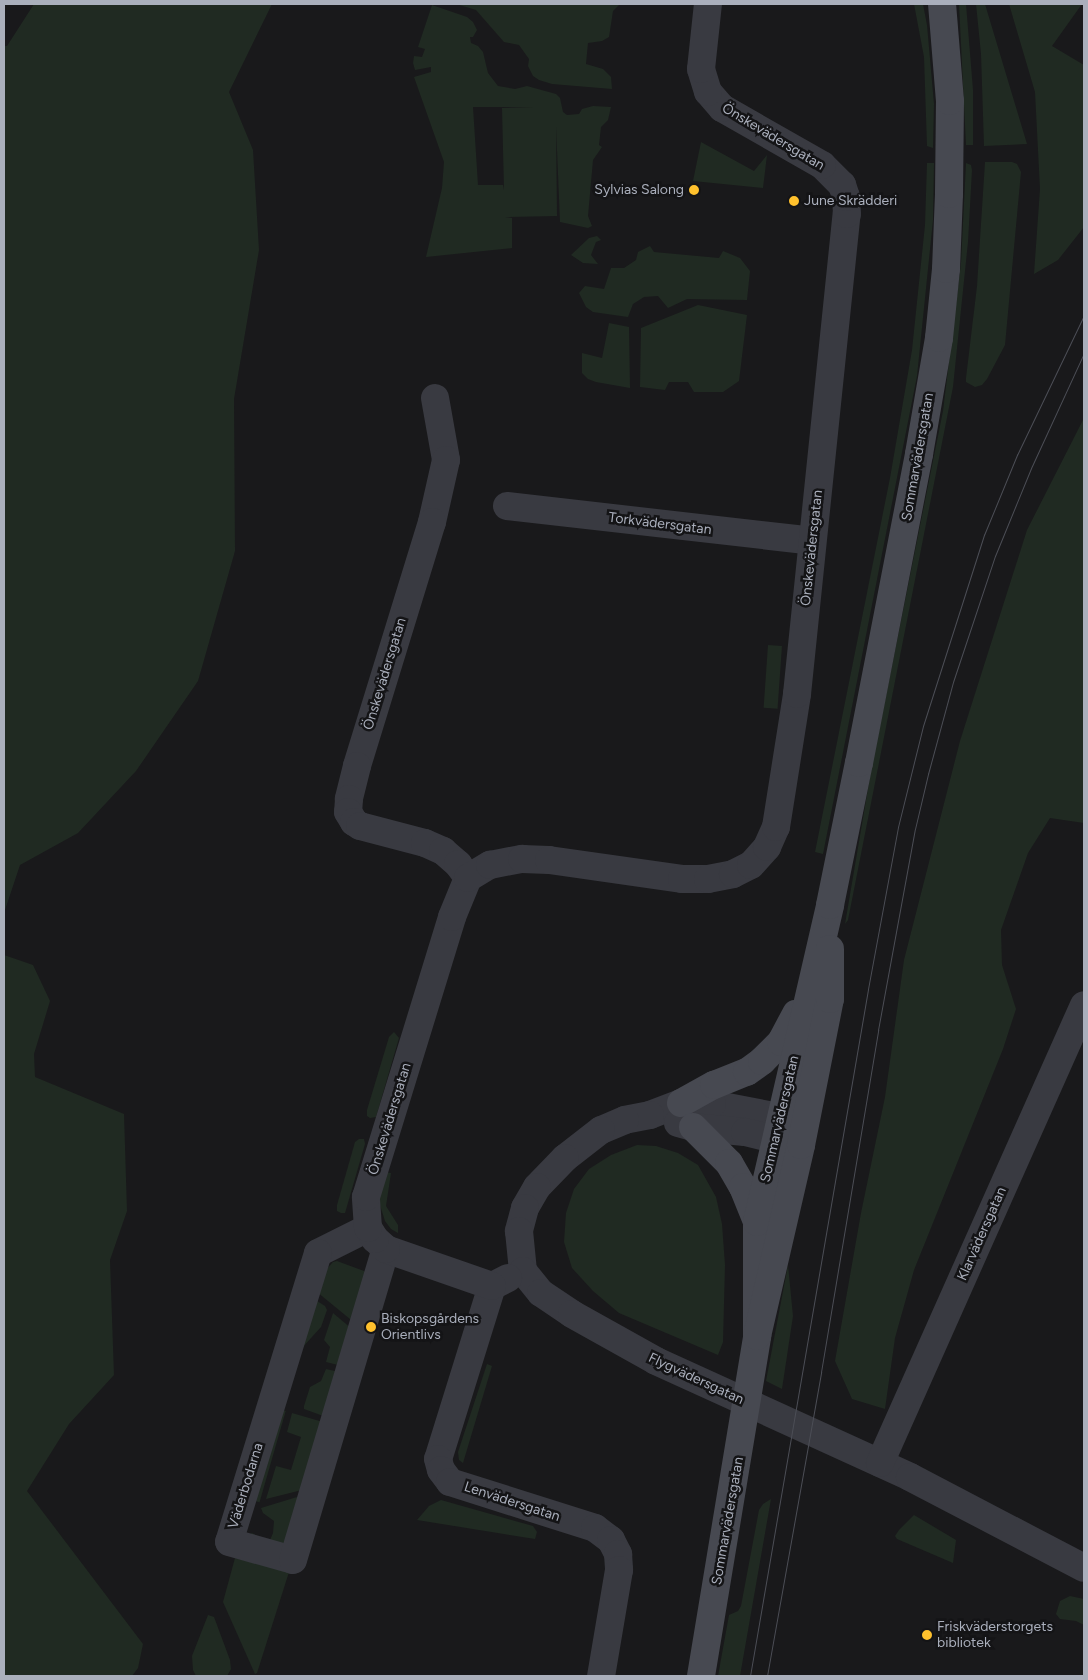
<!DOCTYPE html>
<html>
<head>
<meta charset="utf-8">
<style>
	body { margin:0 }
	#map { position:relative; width:1088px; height:1680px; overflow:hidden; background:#19191b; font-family:Figtree,sans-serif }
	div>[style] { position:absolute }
	.green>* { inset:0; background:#202a22; transform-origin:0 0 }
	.street>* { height:28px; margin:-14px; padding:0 14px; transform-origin:14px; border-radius:14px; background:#393a41 }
	.secondary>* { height:28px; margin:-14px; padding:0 14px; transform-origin:14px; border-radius:14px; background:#474951 }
	.tram>* { height:1px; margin:-0.5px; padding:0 0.5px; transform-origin:0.5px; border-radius:0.5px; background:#4c4e56 }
	.dots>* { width:14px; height:14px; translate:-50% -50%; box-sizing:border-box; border:2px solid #141416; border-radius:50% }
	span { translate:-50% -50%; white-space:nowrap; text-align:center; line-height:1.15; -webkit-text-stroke:5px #141416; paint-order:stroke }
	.street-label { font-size:14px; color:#aaafbc }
	.poi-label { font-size:14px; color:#aaafbc }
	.right { translate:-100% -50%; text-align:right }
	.left { translate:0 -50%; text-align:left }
	.frame { position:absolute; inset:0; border:5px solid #aaafbc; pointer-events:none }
</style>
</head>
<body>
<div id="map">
	<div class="green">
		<i style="clip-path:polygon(34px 4px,272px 4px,229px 92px,253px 150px,259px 250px,234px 399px,235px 551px,198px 681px,136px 771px,78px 833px,20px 865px,4px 913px,4px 46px,7px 46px)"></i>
		<i style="clip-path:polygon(456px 4px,620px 4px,613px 11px,609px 37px,602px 41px,588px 43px,586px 64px,603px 69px,611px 77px,612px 89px,552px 84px,539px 80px,533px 76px,528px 66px,529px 59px,519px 45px,504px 42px,476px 10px)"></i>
		<i style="clip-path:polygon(914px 4px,923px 4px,927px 25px,934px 104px,933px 148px,927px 146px,924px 57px)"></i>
		<i style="clip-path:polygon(959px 4px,966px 4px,973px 90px,973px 145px,966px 145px)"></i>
		<i style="clip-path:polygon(976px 4px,985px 4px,1027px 144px,984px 146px,981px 54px)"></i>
		<i style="clip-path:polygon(1009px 4px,1082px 4px,1052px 46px,1084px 65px,1084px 227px,1058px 260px,1034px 274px,1040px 189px,1035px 92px)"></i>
		<i style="clip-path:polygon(evenodd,432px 5px,467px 17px,473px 22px,477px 30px,473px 37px,470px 37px,471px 43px,478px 46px,483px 52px,488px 73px,498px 86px,515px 89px,527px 86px,556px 94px,560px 98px,563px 112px,567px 115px,579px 114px,582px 109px,593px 106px,611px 107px,608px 120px,601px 127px,599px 145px,602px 147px,593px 160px,588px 216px,592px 226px,588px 228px,560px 222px,556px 126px,557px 216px,505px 217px,512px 218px,512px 248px,426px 257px,442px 188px,444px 162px,414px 77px,431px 72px,431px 67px,415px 70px,413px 63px,414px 56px,422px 57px,425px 49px,418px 47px,432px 5px,473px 107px,534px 107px,502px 108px,504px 190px,503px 185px,478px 185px,473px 107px)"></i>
		<i style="clip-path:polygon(701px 142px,754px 171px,767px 155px,763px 188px,693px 181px)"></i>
		<i style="clip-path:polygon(985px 162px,1012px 162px,1017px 164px,1021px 172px,1005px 345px,987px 379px,982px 385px,975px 387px,966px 382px,966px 378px,977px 286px)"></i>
		<i style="clip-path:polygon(927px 163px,934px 163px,933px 220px,917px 376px,823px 854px,815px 852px,890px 478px,912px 350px,925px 225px)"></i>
		<i style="clip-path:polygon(966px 163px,971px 165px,972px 170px,968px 242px,953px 387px,848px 920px,845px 924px,871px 771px,943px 411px,961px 263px)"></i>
		<i style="clip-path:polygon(597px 236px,601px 240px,596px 242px,591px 255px,598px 264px,583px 263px,571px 255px,589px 238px)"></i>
		<i style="clip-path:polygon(650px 246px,654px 252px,719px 258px,723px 251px,740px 258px,750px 271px,747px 300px,687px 299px,668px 308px,658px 296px,644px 297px,633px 304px,628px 317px,593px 312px,586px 307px,579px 293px,585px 286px,604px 289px,611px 268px,624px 268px,636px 260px,638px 252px)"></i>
		<i style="clip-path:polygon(698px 305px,747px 315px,739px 381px,723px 392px,694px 392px,688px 382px,669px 382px,665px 390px,640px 387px,641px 328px)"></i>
		<i style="clip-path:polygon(609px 323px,629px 327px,630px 388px,596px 382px,588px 379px,582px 373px,582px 353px,602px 358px)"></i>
		<i style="clip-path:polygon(1084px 418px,1084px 823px,1050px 818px,1028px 853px,1001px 930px,1002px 965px,1016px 1009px,1003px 1049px,914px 1270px,895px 1338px,885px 1409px,852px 1399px,835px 1361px,861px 1213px,885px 1097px,904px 960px,960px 741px,1027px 530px)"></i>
		<i style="left:768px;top:645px;width:14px;height:63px;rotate:4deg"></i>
		<i style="clip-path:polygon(4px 955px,33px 965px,50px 1001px,34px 1054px,35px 1077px,124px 1114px,127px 1211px,110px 1260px,114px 1375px,69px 1424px,27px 1491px,143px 1644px,138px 1668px,132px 1676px,4px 1676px)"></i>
		<i style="clip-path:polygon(394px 1032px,399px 1038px,376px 1117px,370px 1118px,367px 1116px,367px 1110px,389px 1037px)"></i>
		<i style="clip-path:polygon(359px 1139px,364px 1139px,365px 1144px,345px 1213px,341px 1213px,337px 1211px,337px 1205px,355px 1142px)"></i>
		<i style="clip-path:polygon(637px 1145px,656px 1146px,678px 1153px,698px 1165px,716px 1197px,722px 1224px,725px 1265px,723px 1342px,718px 1355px,619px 1313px,593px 1291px,572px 1268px,564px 1242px,566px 1213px,574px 1189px,589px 1169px,611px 1155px)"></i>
		<i style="clip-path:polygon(384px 1172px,391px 1173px,386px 1206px,398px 1225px,398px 1233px,391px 1229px,385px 1221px,379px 1202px)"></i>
		<i style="clip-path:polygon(337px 1261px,364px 1271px,368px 1275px,356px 1324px,317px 1292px,324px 1272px,333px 1262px)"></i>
		<i style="clip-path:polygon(788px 1265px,793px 1316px,782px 1389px,766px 1381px)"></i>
		<i style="clip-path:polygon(314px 1299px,325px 1306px,327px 1310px,321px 1327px,302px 1348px)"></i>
		<i style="clip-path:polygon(333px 1313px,352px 1329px,338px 1365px,326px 1362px,330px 1347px,324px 1340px)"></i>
		<i style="clip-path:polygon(487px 1364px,492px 1366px,463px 1463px,459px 1460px,458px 1452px)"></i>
		<i style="clip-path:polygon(326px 1369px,339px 1372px,326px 1417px,304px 1409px,304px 1406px,310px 1387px,321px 1381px)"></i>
		<i style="left:279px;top:1409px;width:7px;height:95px;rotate:16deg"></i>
		<i style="clip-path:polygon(292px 1413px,323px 1422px,302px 1490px,266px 1499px,276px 1466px,291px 1470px,301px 1437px,287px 1432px)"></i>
		<i style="clip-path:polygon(297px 1497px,301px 1498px,288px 1548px,261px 1541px,251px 1534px,252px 1533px,265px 1540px,270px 1540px,273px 1533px,274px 1521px,263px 1513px,261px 1508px)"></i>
		<i style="clip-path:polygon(771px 1499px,740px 1676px,718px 1676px,729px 1615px,738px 1611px,741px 1606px,759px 1510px,763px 1504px)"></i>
		<i style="clip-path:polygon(441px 1500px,533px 1526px,537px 1532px,535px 1539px,417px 1520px,429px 1506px)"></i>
		<i style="clip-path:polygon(914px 1515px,956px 1540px,953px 1563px,897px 1539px,895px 1536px,899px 1530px)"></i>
		<i style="clip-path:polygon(235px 1558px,289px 1572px,257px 1673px,255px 1674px,223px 1602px)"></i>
		<i style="clip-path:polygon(1070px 1596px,1084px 1599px,1084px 1625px,1076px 1621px,1060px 1619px,1056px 1614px,1060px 1601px)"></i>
		<i style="clip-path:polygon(208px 1615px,214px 1617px,230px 1660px,231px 1669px,227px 1676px,196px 1676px,193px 1670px,192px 1656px)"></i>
	</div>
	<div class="street">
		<i style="left:435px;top:398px;width:63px;rotate:79.9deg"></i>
		<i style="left:446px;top:460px;width:64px;rotate:102.7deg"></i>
		<i style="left:432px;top:522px;width:255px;rotate:107.1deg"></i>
		<i style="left:357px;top:766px;width:34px;rotate:104deg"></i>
		<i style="left:349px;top:799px;width:13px;rotate:94deg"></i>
		<i style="left:348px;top:812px;width:12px;rotate:59deg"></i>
		<i style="left:354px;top:822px;width:7px;rotate:34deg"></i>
		<i style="left:360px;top:826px;width:67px;rotate:14.7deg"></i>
		<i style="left:425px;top:843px;width:20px;rotate:24deg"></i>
		<i style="left:443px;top:851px;width:20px;rotate:41deg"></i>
		<i style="left:458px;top:864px;width:17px;rotate:54deg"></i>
		<i style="left:507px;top:506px;width:307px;rotate:6.5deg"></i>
		<i style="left:805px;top:1122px;width:95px;rotate:-169deg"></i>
		<i style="left:712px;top:1104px;width:31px;rotate:-178deg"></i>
		<i style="left:681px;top:1103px;width:33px;rotate:159deg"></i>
		<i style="left:650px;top:1115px;width:25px;rotate:169deg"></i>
		<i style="left:625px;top:1120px;width:26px;rotate:157deg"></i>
		<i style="left:601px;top:1130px;width:46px;rotate:142.1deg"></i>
		<i style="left:565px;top:1158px;width:40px;rotate:134deg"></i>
		<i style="left:537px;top:1187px;width:24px;rotate:120deg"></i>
		<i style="left:525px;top:1208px;width:24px;rotate:105deg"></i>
		<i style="left:519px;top:1231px;width:40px;rotate:84.3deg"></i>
		<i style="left:523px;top:1271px;width:28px;rotate:51deg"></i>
		<i style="left:541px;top:1293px;width:37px;rotate:34deg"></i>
		<i style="left:572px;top:1314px;width:96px;rotate:29.2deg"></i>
		<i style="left:656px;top:1361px;width:279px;rotate:24.5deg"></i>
		<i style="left:910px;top:1477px;width:196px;rotate:27.6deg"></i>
		<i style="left:678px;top:1123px;width:16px;rotate:15deg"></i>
		<i style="left:693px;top:1127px;width:52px;rotate:5.5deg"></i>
		<i style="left:745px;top:1132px;width:55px;rotate:13.8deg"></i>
		<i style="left:368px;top:1228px;width:56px;rotate:153.4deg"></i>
		<i style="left:318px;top:1253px;width:302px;rotate:107.1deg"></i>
		<i style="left:229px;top:1542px;width:66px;rotate:15.7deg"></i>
		<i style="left:293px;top:1560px;width:325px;rotate:-73.4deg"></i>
		<i style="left:508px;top:1278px;width:18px;rotate:153deg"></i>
		<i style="left:492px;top:1286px;width:181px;rotate:107.3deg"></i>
		<i style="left:438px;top:1459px;width:11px;rotate:75deg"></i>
		<i style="left:441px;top:1470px;width:15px;rotate:53deg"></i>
		<i style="left:450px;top:1482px;width:152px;rotate:17.6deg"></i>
		<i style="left:595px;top:1528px;width:20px;rotate:37deg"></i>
		<i style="left:611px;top:1540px;width:16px;rotate:63deg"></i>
		<i style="left:618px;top:1554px;width:16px;rotate:86deg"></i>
		<i style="left:619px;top:1570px;width:108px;rotate:99.6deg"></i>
		<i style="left:492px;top:1286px;width:112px;rotate:-160.8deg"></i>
		<i style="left:386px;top:1249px;width:15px;rotate:-138deg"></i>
		<i style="left:375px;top:1239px;width:13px;rotate:-122deg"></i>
		<i style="left:368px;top:1228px;width:31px;rotate:-94deg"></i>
		<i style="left:366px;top:1197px;width:293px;rotate:-72.9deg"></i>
		<i style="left:452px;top:917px;width:42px;rotate:-67.7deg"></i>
		<i style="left:468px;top:878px;width:26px;rotate:-31deg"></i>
		<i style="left:490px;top:865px;width:33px;rotate:-11deg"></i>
		<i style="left:522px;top:859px;width:27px;rotate:2deg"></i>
		<i style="left:549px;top:860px;width:134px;rotate:8.1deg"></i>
		<i style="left:682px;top:879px;width:26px"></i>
		<i style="left:708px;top:879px;width:25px;rotate:-11deg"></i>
		<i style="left:733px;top:874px;width:20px;rotate:-27deg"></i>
		<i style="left:751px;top:865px;width:24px;rotate:-48deg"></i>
		<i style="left:767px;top:847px;width:22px;rotate:-66deg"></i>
		<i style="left:776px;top:827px;width:135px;rotate:-81deg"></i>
		<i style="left:797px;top:694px;width:483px;rotate:-84.1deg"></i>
		<i style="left:847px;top:214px;width:17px;rotate:-93deg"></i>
		<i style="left:846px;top:197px;width:13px;rotate:-108deg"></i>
		<i style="left:842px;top:185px;width:28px;rotate:-135deg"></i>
		<i style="left:822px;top:165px;width:115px;rotate:-150.3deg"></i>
		<i style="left:722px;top:108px;width:21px;rotate:-131deg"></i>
		<i style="left:708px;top:92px;width:24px;rotate:-107deg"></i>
		<i style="left:701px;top:69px;width:65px;rotate:-83.9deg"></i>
		<i style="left:880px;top:1463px;width:501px;rotate:-65.99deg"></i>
	</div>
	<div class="secondary">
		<i style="left:681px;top:1103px;width:38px;rotate:-29deg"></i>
		<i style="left:714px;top:1085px;width:35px;rotate:-22deg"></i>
		<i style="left:747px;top:1072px;width:19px;rotate:-36deg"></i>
		<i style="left:762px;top:1061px;width:27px;rotate:-45deg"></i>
		<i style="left:781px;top:1042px;width:32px;rotate:-62deg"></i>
		<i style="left:693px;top:1127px;width:51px;rotate:45deg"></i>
		<i style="left:729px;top:1163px;width:28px;rotate:60deg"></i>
		<i style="left:743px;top:1187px;width:38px;rotate:68deg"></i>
		<i style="left:757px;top:1336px;width:114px;rotate:-90deg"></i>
		<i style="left:757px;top:1222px;width:325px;rotate:-77deg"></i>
		<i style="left:830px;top:905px;width:145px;rotate:-78.5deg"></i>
		<i style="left:859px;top:763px;width:315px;rotate:-79deg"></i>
		<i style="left:919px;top:454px;width:118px;rotate:-80.2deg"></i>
		<i style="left:939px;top:338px;width:69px;rotate:-84.2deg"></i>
		<i style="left:946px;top:269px;width:75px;rotate:-87.7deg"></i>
		<i style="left:949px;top:194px;width:93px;rotate:-89.4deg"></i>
		<i style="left:950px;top:101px;width:97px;rotate:-94.7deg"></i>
		<i style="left:701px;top:1676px;width:345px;rotate:-80.6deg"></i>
		<i style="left:757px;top:1336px;width:196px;rotate:-77deg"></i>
		<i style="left:801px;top:1145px;width:149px;rotate:-78.8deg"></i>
		<i style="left:830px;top:999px;width:50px;rotate:-90deg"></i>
	</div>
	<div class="tram">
		<i style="left:750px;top:1676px;width:697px;rotate:-80.25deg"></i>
		<i style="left:868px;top:989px;width:165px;rotate:-79.5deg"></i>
		<i style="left:898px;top:827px;width:104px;rotate:-76.1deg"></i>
		<i style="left:923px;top:726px;width:201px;rotate:-72.3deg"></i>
		<i style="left:984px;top:535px;width:87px;rotate:-67.6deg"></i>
		<i style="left:1017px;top:455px;width:155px;rotate:-64.4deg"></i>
		<i style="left:767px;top:1676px;width:309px;rotate:-79.9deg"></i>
		<i style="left:821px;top:1372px;width:347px;rotate:-80.5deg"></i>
		<i style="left:878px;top:1030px;width:204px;rotate:-79.6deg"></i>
		<i style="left:915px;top:829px;width:57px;rotate:-76.7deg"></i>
		<i style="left:928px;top:774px;width:95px;rotate:-74.8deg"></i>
		<i style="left:953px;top:682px;width:133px;rotate:-71.6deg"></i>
		<i style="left:995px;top:556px;width:97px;rotate:-67.7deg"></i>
		<i style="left:1032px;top:466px;width:124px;rotate:-65.3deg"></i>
	</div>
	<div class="dots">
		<i style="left:694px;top:190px;background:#ffc12d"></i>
		<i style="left:794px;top:201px;background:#ffc12d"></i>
		<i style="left:371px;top:1327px;background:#ffc12d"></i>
		<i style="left:927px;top:1635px;background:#ffc12d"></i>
	</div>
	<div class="street-label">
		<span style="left:773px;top:137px;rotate:31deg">Önskevädersgatan</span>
		<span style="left:918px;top:457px;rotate:-80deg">Sommarvädersgatan</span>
		<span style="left:660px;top:524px;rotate:7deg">Torkvädersgatan</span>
		<span style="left:812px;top:548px;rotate:-84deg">Önskevädersgatan</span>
		<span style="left:385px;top:674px;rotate:-73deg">Önskevädersgatan</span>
		<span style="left:390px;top:1119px;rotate:-73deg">Önskevädersgatan</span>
		<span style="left:780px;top:1119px;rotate:-77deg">Sommarvädersgatan</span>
		<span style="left:982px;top:1234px;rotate:-66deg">Klarvädersgatan</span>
		<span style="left:696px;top:1379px;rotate:25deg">Flygvädersgatan</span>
		<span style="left:246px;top:1486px;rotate:-73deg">Väderbodarna</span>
		<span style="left:512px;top:1502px;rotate:18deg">Lenvädersgatan</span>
		<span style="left:728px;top:1521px;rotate:-80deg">Sommarvädersgatan</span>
	</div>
	<div class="poi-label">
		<span class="right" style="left:684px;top:190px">Sylvias Salong</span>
		<span class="left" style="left:804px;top:201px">June Skrädderi</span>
		<span class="left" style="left:381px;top:1327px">Biskopsgårdens<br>Orientlivs</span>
		<span class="left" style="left:937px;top:1635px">Friskväderstorgets<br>bibliotek</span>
	</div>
	<div class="frame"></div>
</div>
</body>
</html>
